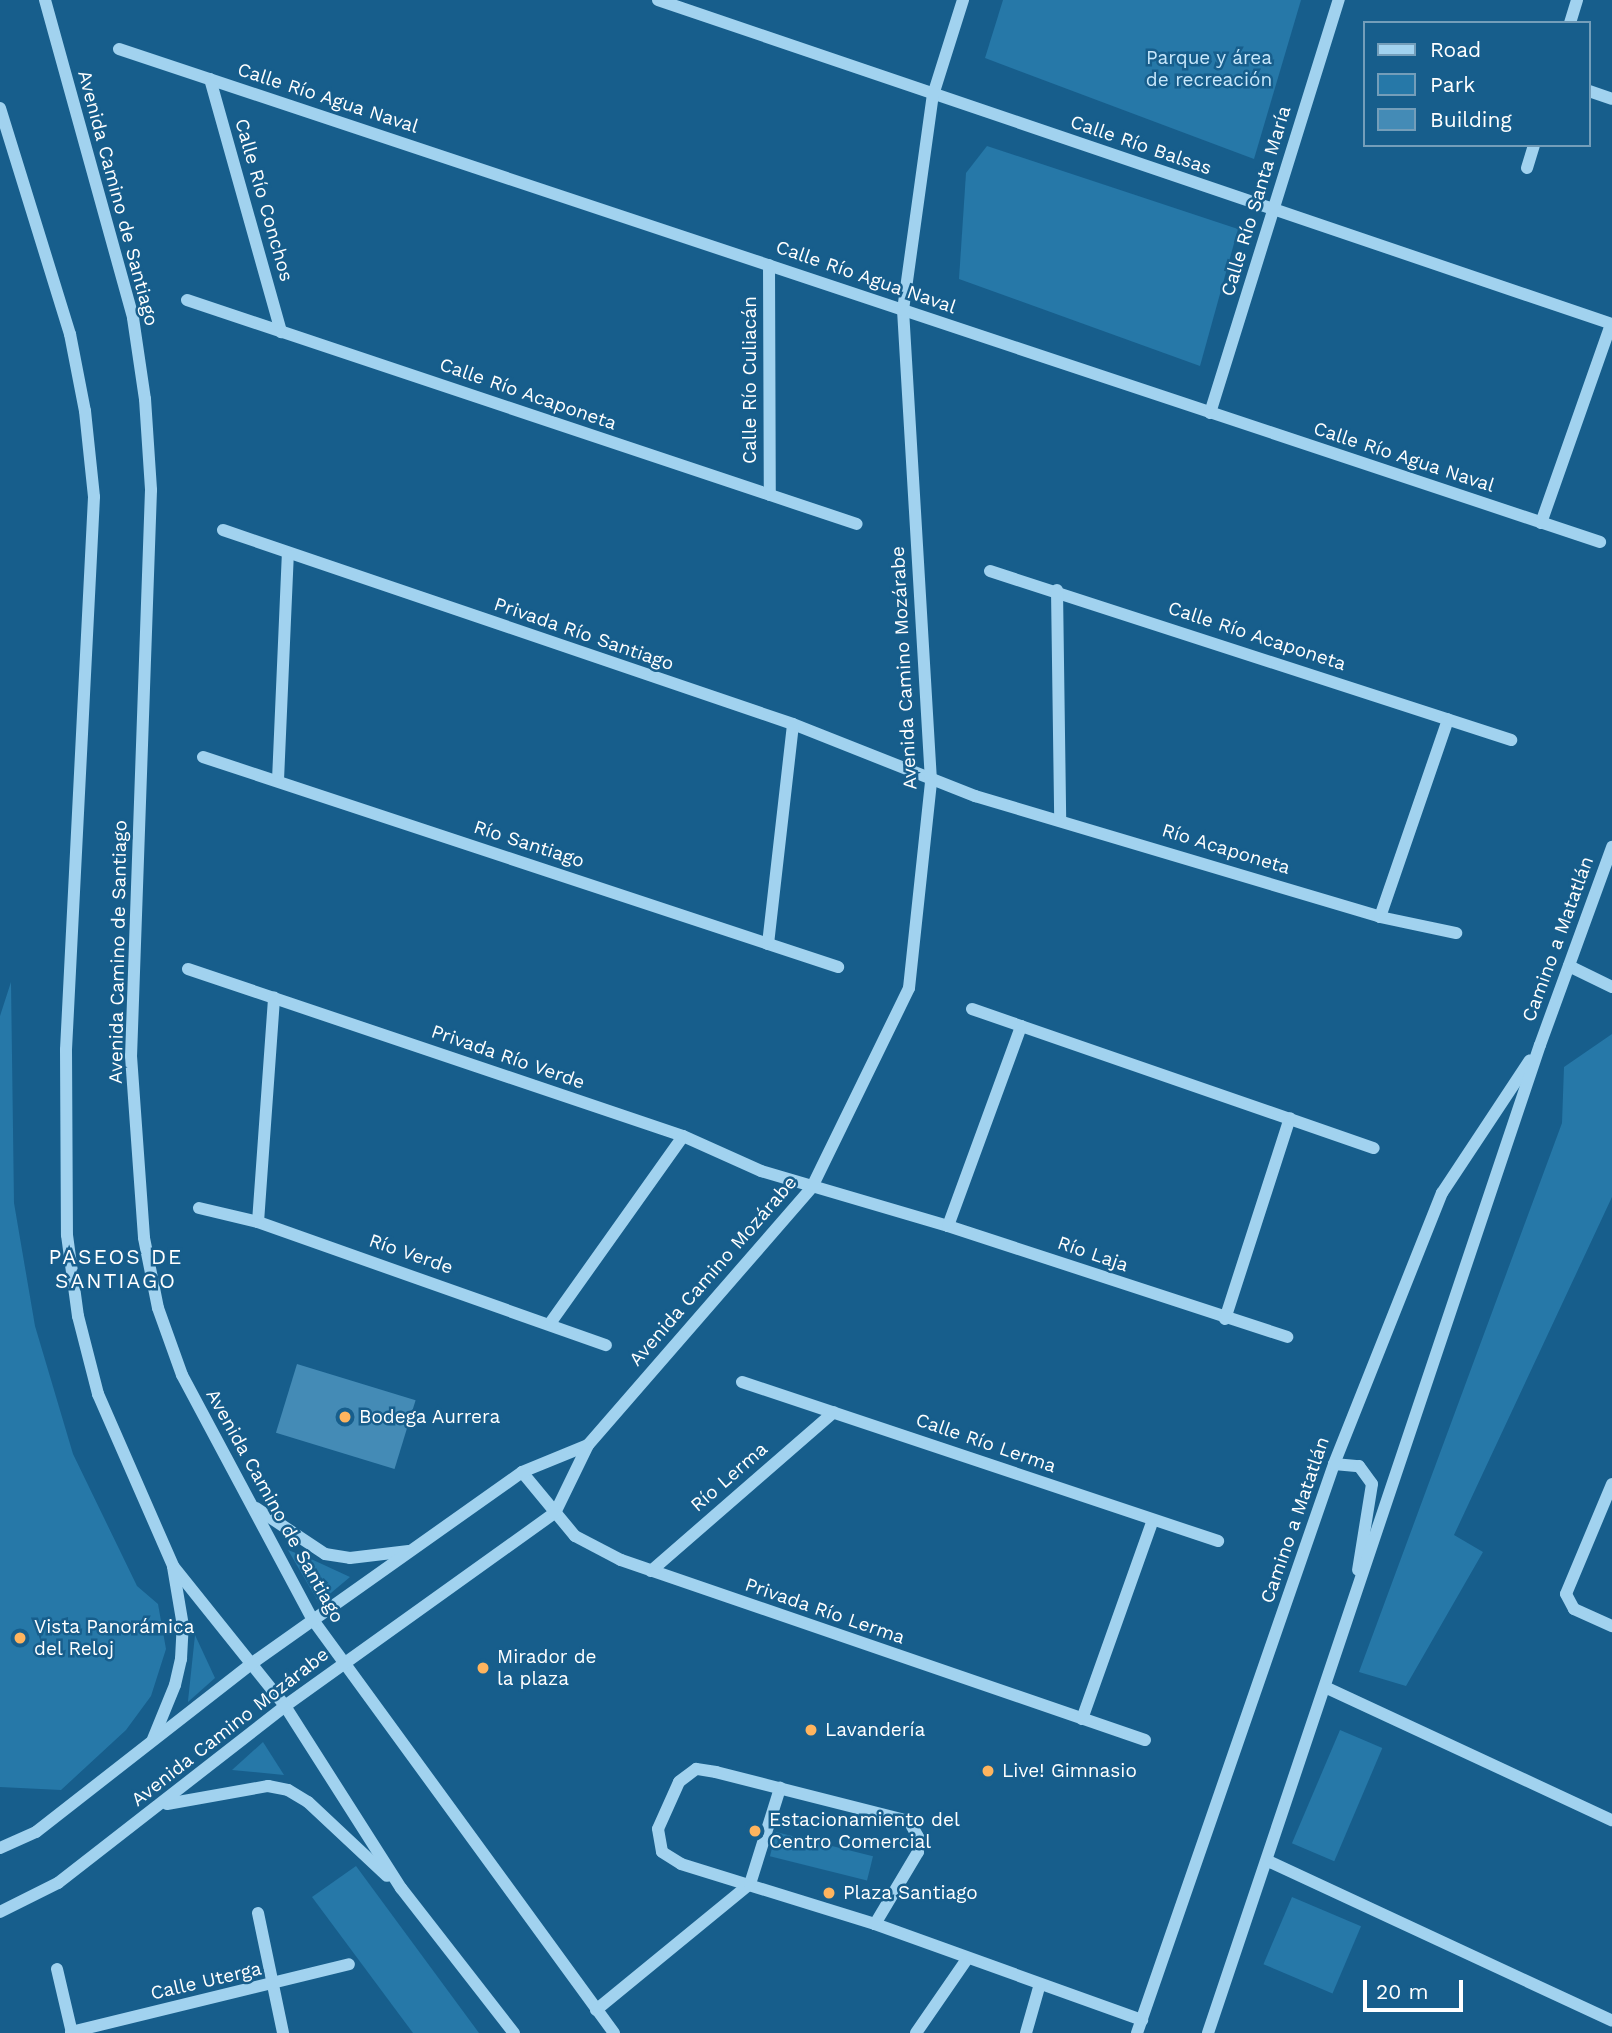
<!DOCTYPE html>
<html>
<head>
<meta charset="utf-8">
<style>
	body { margin:0 }
	#map { position:relative; width:1612px; height:2033px; overflow:hidden; background:#175e8c; font-family:"Work Sans",sans-serif }
	div>[style] { position:absolute }
	.green>* { inset:0; background:#2678a8; transform-origin:0 0 }
	.building>* { inset:0; background:#448bb6; transform-origin:0 0 }
	.minor>* { height:12px; margin:-6px; padding:0 6px; transform-origin:6px; border-radius:6px; background:#a1d2ef }
	.dots>* { width:19px; height:19px; translate:-50% -50%; box-sizing:border-box; border:4px solid #175e8c; border-radius:50% }
	span { translate:-50% -50%; white-space:nowrap; text-align:center; line-height:1.15; -webkit-text-stroke:5px #175e8c; paint-order:stroke }
	.park-label { font-size:19px; color:#c7e7fb }
	.street-label { font-size:19px; color:#fff }
	.poi-label { font-size:19px; color:#fff }
	.left { translate:0 -50%; text-align:left }
	.neighbourhood-label { font-size:21px; color:#fff; letter-spacing:2px }
	.legend { position:absolute; left:1363px; top:21px; width:228px; height:126px; box-sizing:border-box; background:#175e8c; border:2px solid #749eba; margin:0; padding:9px 12px; list-style:none; font-size:21px; color:#fff }
	.legend li { display:flex; align-items:center; gap:14px; height:35px }
	.legend b { width:35px; border:2px solid #749eba }
	.scale { position:absolute; left:1363px; top:1980px; width:100px; height:32px; box-sizing:border-box; border:4px solid #fff; border-top:0; padding-left:9px; font-size:21px; line-height:24px; white-space:nowrap; color:#fff; -webkit-text-stroke:5px #175e8c; paint-order:stroke }
</style>
</head>
<body>
<div id="map">
	<div class="green">
		<i style="clip-path:polygon(1003px 0,1301px 0,1254px 159px,985px 58px)"></i>
		<i style="clip-path:polygon(987px 146px,1238px 229px,1200px 366px,959px 279px,966px 173px)"></i>
		<i style="clip-path:polygon(11px 982px,14px 1203px,35px 1326px,73px 1454px,137px 1586px,158px 1604px,166px 1649px,151px 1696px,126px 1730px,61px 1790px,0 1787px,0 1016px)"></i>
		<i style="clip-path:polygon(1612px 1034px,1612px 1197px,1454px 1535px,1483px 1552px,1406px 1686px,1359px 1672px,1562px 1123px,1564px 1067px)"></i>
		<i style="clip-path:polygon(288px 1550px,311px 1559px,350px 1577px,319px 1603px)"></i>
		<i style="clip-path:polygon(195px 1635px,215px 1678px,188px 1702px,188px 1701px)"></i>
		<i style="left:1340px;top:1730px;width:46px;height:123px;rotate:23deg"></i>
		<i style="clip-path:polygon(263px 1742px,284px 1775px,232px 1770px)"></i>
		<i style="left:776px;top:1832px;width:100px;height:25px;rotate:14deg"></i>
		<i style="clip-path:polygon(356px 1866px,479px 2033px,413px 2033px,312px 1897px)"></i>
		<i style="left:1292px;top:1897px;width:75px;height:73px;rotate:23deg"></i>
	</div>
	<div class="building">
		<i style="left:297px;top:1364px;width:124px;height:72px;rotate:17deg"></i>
	</div>
	<div class="minor">
		<i style="left:45px;top:0;width:330px;rotate:74.5deg"></i>
		<i style="left:133px;top:318px;width:82px;rotate:81.6deg"></i>
		<i style="left:145px;top:399px;width:91px;rotate:86.2deg"></i>
		<i style="left:151px;top:490px;width:566px;rotate:92.02deg"></i>
		<i style="left:131px;top:1056px;width:182px;rotate:85.9deg"></i>
		<i style="left:144px;top:1238px;width:71px;rotate:78.7deg"></i>
		<i style="left:158px;top:1308px;width:71px;rotate:70.3deg"></i>
		<i style="left:182px;top:1375px;width:278px;rotate:61.9deg"></i>
		<i style="left:313px;top:1620px;width:511px;rotate:53.91deg"></i>
		<i style="left:658px;top:0;width:1008px;rotate:18.76deg"></i>
		<i style="left:1570px;top:23px;width:24px;rotate:-73deg"></i>
		<i style="left:119px;top:49px;width:1561px;rotate:18.41deg"></i>
		<i style="left:210px;top:79px;width:263px;rotate:74.3deg"></i>
		<i style="left:1589px;top:91px;width:24px;rotate:19deg"></i>
		<i style="left:0;top:108px;width:237px;rotate:72.8deg"></i>
		<i style="left:70px;top:334px;width:78px;rotate:79deg"></i>
		<i style="left:85px;top:411px;width:86px;rotate:84deg"></i>
		<i style="left:94px;top:497px;width:554px;rotate:92.9deg"></i>
		<i style="left:66px;top:1050px;width:185px;rotate:89.7deg"></i>
		<i style="left:67px;top:1235px;width:82px;rotate:82.3deg"></i>
		<i style="left:78px;top:1316px;width:81px;rotate:75.6deg"></i>
		<i style="left:98px;top:1394px;width:188px;rotate:66.4deg"></i>
		<i style="left:173px;top:1566px;width:179px;rotate:51.3deg"></i>
		<i style="left:285px;top:1706px;width:216px;rotate:57.5deg"></i>
		<i style="left:401px;top:1888px;width:184px;rotate:52.1deg"></i>
		<i style="left:1527px;top:168px;width:24px;rotate:-73deg"></i>
		<i style="left:769px;top:265px;width:230px;rotate:89.8deg"></i>
		<i style="left:187px;top:300px;width:706px;rotate:18.49deg"></i>
		<i style="left:1210px;top:413px;width:433px;rotate:-72.7deg"></i>
		<i style="left:1541px;top:523px;width:211px;rotate:-70.6deg"></i>
		<i style="left:223px;top:530px;width:602px;rotate:18.8deg"></i>
		<i style="left:793px;top:724px;width:196px;rotate:21.6deg"></i>
		<i style="left:975px;top:796px;width:423px;rotate:16.6deg"></i>
		<i style="left:1380px;top:917px;width:78px;rotate:11.9deg"></i>
		<i style="left:990px;top:571px;width:548px;rotate:17.97deg"></i>
		<i style="left:1057px;top:590px;width:228px;rotate:89.2deg"></i>
		<i style="left:203px;top:757px;width:669px;rotate:18.3deg"></i>
		<i style="left:278px;top:780px;width:225px;rotate:-87.5deg"></i>
		<i style="left:1380px;top:917px;width:209px;rotate:-71deg"></i>
		<i style="left:768px;top:944px;width:221px;rotate:-83.5deg"></i>
		<i style="left:1569px;top:966px;width:48px;rotate:26deg"></i>
		<i style="left:188px;top:969px;width:522px;rotate:18.64deg"></i>
		<i style="left:683px;top:1136px;width:85px;rotate:24.2deg"></i>
		<i style="left:761px;top:1171px;width:195px;rotate:16.4deg"></i>
		<i style="left:948px;top:1226px;width:357px;rotate:18.1deg"></i>
		<i style="left:972px;top:1009px;width:425px;rotate:19.1deg"></i>
		<i style="left:199px;top:1208px;width:61px;rotate:13.3deg"></i>
		<i style="left:258px;top:1222px;width:369px;rotate:19.5deg"></i>
		<i style="left:258px;top:1222px;width:225px;rotate:-85.9deg"></i>
		<i style="left:948px;top:1226px;width:213px;rotate:-69.9deg"></i>
		<i style="left:1225px;top:1319px;width:211px;rotate:-72.1deg"></i>
		<i style="left:551px;top:1322px;width:228px;rotate:-54.6deg"></i>
		<i style="left:742px;top:1382px;width:502px;rotate:18.47deg"></i>
		<i style="left:1334px;top:1464px;width:25px;rotate:5deg"></i>
		<i style="left:1359px;top:1466px;width:22px;rotate:54deg"></i>
		<i style="left:1372px;top:1484px;width:87px;rotate:99.2deg"></i>
		<i style="left:522px;top:1472px;width:83px;rotate:50.4deg"></i>
		<i style="left:575px;top:1536px;width:52px;rotate:27.6deg"></i>
		<i style="left:621px;top:1560px;width:554px;rotate:18.96deg"></i>
		<i style="left:1612px;top:1484px;width:119px;rotate:112.7deg"></i>
		<i style="left:1566px;top:1594px;width:17px;rotate:62deg"></i>
		<i style="left:1574px;top:1609px;width:42px;rotate:24.1deg"></i>
		<i style="left:256px;top:1508px;width:83px;rotate:33.7deg"></i>
		<i style="left:325px;top:1554px;width:25px;rotate:9deg"></i>
		<i style="left:350px;top:1558px;width:59px;rotate:-6.8deg"></i>
		<i style="left:651px;top:1571px;width:242px;rotate:-41deg"></i>
		<i style="left:1327px;top:1688px;width:314px;rotate:24.9deg"></i>
		<i style="left:1082px;top:1719px;width:211px;rotate:-70.4deg"></i>
		<i style="left:153px;top:1739px;width:58px;rotate:-67.8deg"></i>
		<i style="left:175px;top:1685px;width:27px;rotate:-77deg"></i>
		<i style="left:181px;top:1659px;width:33px;rotate:-87deg"></i>
		<i style="left:183px;top:1626px;width:60px;rotate:-99.6deg"></i>
		<i style="left:167px;top:1804px;width:103px;rotate:-10.1deg"></i>
		<i style="left:268px;top:1786px;width:20px;rotate:11deg"></i>
		<i style="left:288px;top:1790px;width:23px;rotate:31deg"></i>
		<i style="left:308px;top:1802px;width:108px;rotate:43.1deg"></i>
		<i style="left:0;top:1848px;width:39px;rotate:-24deg"></i>
		<i style="left:36px;top:1832px;width:273px;rotate:-38deg"></i>
		<i style="left:251px;top:1664px;width:332px;rotate:-35.3deg"></i>
		<i style="left:522px;top:1472px;width:71px;rotate:-22.2deg"></i>
		<i style="left:1268px;top:1861px;width:379px;rotate:24.9deg"></i>
		<i style="left:0;top:1912px;width:65px;rotate:-26.6deg"></i>
		<i style="left:58px;top:1883px;width:288px;rotate:-37.9deg"></i>
		<i style="left:285px;top:1706px;width:332px;rotate:-35.6deg"></i>
		<i style="left:555px;top:1513px;width:76px;rotate:-64.1deg"></i>
		<i style="left:588px;top:1445px;width:342px;rotate:-49deg"></i>
		<i style="left:812px;top:1187px;width:221px;rotate:-64deg"></i>
		<i style="left:909px;top:988px;width:208px;rotate:-83.9deg"></i>
		<i style="left:931px;top:781px;width:472px;rotate:-93.4deg"></i>
		<i style="left:903px;top:310px;width:217px;rotate:-82.1deg"></i>
		<i style="left:933px;top:95px;width:100px;rotate:-72.5deg"></i>
		<i style="left:258px;top:1913px;width:123px;rotate:78.2deg"></i>
		<i style="left:875px;top:1924px;width:84px;rotate:-59.2deg"></i>
		<i style="left:918px;top:1852px;width:15px;rotate:-90deg"></i>
		<i style="left:918px;top:1837px;width:18px;rotate:-119deg"></i>
		<i style="left:909px;top:1821px;width:199px;rotate:-165.8deg"></i>
		<i style="left:716px;top:1772px;width:20px;rotate:-171deg"></i>
		<i style="left:696px;top:1769px;width:21px;rotate:143deg"></i>
		<i style="left:679px;top:1782px;width:51px;rotate:114.1deg"></i>
		<i style="left:658px;top:1829px;width:23px;rotate:80deg"></i>
		<i style="left:662px;top:1852px;width:22px;rotate:32deg"></i>
		<i style="left:681px;top:1864px;width:203px;rotate:17.2deg"></i>
		<i style="left:875px;top:1924px;width:284px;rotate:19.8deg"></i>
		<i style="left:57px;top:1969px;width:66px;rotate:76.8deg"></i>
		<i style="left:596px;top:2010px;width:199px;rotate:-39.3deg"></i>
		<i style="left:750px;top:1884px;width:101px;rotate:-72.6deg"></i>
		<i style="left:71px;top:2032px;width:286px;rotate:-13.7deg"></i>
		<i style="left:916px;top:2033px;width:90px;rotate:-55.4deg"></i>
		<i style="left:1026px;top:2033px;width:51px;rotate:-74.1deg"></i>
		<i style="left:1137px;top:2033px;width:602px;rotate:-70.9deg"></i>
		<i style="left:1334px;top:1464px;width:292px;rotate:-68.3deg"></i>
		<i style="left:1442px;top:1193px;width:159px;rotate:-56.5deg"></i>
		<i style="left:1208px;top:2033px;width:1042px;rotate:-71.43deg"></i>
		<i style="left:1540px;top:1045px;width:211px;rotate:-70deg"></i>
	</div>
	<div class="dots">
		<i style="left:345px;top:1417px;background:#ffb45e"></i>
		<i style="left:20px;top:1638px;background:#ffb45e"></i>
		<i style="left:483px;top:1668px;background:#ffb45e"></i>
		<i style="left:811px;top:1730px;background:#ffb45e"></i>
		<i style="left:988px;top:1771px;background:#ffb45e"></i>
		<i style="left:755px;top:1831px;background:#ffb45e"></i>
		<i style="left:829px;top:1893px;background:#ffb45e"></i>
	</div>
	<div class="park-label">
		<span style="left:1209px;top:69px">Parque y área<br>de recreación</span>
	</div>
	<div class="street-label">
		<span style="left:328px;top:98px;rotate:18deg">Calle Río Agua Naval</span>
		<span style="left:1141px;top:145px;rotate:19deg">Calle Río Balsas</span>
		<span style="left:118px;top:198px;rotate:75deg">Avenida Camino de Santiago</span>
		<span style="left:264px;top:200px;rotate:74deg">Calle Río Conchos</span>
		<span style="left:1256px;top:201px;rotate:-73deg">Calle Río Santa María</span>
		<span style="left:866px;top:277px;rotate:19deg">Calle Río Agua Naval</span>
		<span style="left:750px;top:380px;rotate:-90deg">Calle Río Culiacán</span>
		<span style="left:528px;top:394px;rotate:19deg">Calle Río Acaponeta</span>
		<span style="left:1404px;top:457px;rotate:18deg">Calle Río Agua Naval</span>
		<span style="left:584px;top:634px;rotate:19deg">Privada Río Santiago</span>
		<span style="left:1257px;top:636px;rotate:18deg">Calle Río Acaponeta</span>
		<span style="left:904px;top:668px;rotate:-93deg">Avenida Camino Mozárabe</span>
		<span style="left:529px;top:844px;rotate:18deg">Río Santiago</span>
		<span style="left:1226px;top:849px;rotate:17deg">Río Acaponeta</span>
		<span style="left:1558px;top:939px;rotate:-70deg">Camino a Matatlán</span>
		<span style="left:118px;top:952px;rotate:-89deg">Avenida Camino de Santiago</span>
		<span style="left:508px;top:1057px;rotate:19deg">Privada Río Verde</span>
		<span style="left:411px;top:1254px;rotate:19deg">Río Verde</span>
		<span style="left:1093px;top:1254px;rotate:19deg">Río Laja</span>
		<span style="left:713px;top:1271px;rotate:-49deg">Avenida Camino Mozárabe</span>
		<span style="left:986px;top:1443px;rotate:19deg">Calle Río Lerma</span>
		<span style="left:729px;top:1477px;rotate:-41deg">Río Lerma</span>
		<span style="left:275px;top:1506px;rotate:61deg">Avenida Camino de Santiago</span>
		<span style="left:1295px;top:1520px;rotate:-71deg">Camino a Matatlán</span>
		<span style="left:825px;top:1611px;rotate:19deg">Privada Río Lerma</span>
		<span style="left:230px;top:1727px;rotate:-38deg">Avenida Camino Mozárabe</span>
		<span style="left:206px;top:1981px;rotate:-13deg">Calle Uterga</span>
	</div>
	<div class="poi-label">
		<span class="left" style="left:359px;top:1417px">Bodega Aurrera</span>
		<span class="left" style="left:34px;top:1638px">Vista Panorámica<br>del Reloj</span>
		<span class="left" style="left:497px;top:1668px">Mirador de<br>la plaza</span>
		<span class="left" style="left:825px;top:1730px">Lavandería</span>
		<span class="left" style="left:1002px;top:1771px">Live! Gimnasio</span>
		<span class="left" style="left:769px;top:1831px">Estacionamiento del<br>Centro Comercial</span>
		<span class="left" style="left:843px;top:1893px">Plaza Santiago</span>
	</div>
	<div class="neighbourhood-label">
		<span style="left:116px;top:1269px">PASEOS DE<br>SANTIAGO</span>
	</div>
	<ul class="legend">
	<li><b style="height:9px;background:#a1d2ef"></b>Road</li>
	<li><b style="height:19px;background:#2678a8"></b>Park</li>
	<li><b style="height:19px;background:#448bb6"></b>Building</li>
	</ul>
	<div class="scale">20 m</div>
</div>
</body>
</html>
